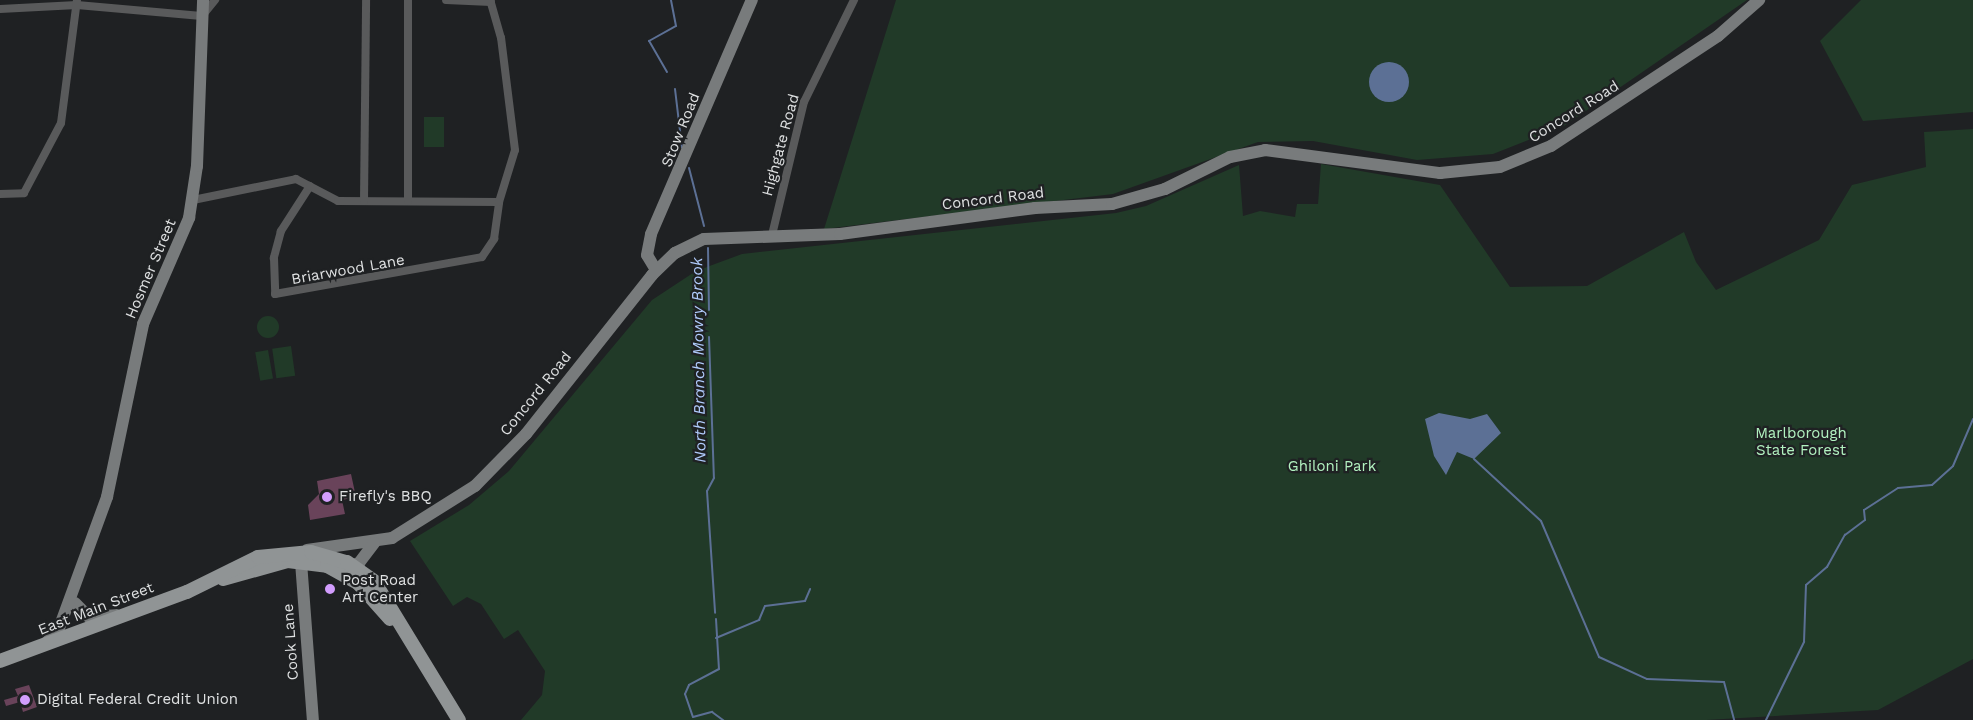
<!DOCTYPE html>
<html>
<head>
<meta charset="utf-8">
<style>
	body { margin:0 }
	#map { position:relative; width:1973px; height:720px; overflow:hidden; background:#1f2123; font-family:"Work Sans",sans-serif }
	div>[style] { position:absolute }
	.green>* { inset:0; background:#213a28; transform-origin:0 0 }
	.round { border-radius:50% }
	.water>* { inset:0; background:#5c7095 }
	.stream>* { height:2px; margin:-1px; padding:0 1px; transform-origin:1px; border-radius:1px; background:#5c7095 }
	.building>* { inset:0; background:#69435a }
	.street>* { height:8px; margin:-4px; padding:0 4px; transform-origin:4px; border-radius:4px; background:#595a5b }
	.secondary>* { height:12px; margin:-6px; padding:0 6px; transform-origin:6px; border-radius:6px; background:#787b7c }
	.primary>* { height:14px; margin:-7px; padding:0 7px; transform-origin:7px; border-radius:7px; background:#909495 }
	.dots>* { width:16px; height:16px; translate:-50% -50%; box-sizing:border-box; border:3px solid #1f2123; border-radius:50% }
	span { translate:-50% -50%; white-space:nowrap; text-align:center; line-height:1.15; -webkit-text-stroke:4.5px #1f2123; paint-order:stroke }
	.street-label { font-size:15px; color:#dfe1e2 }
	.park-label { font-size:15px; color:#b2f2c0 }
	.poi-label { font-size:15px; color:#dfe1e2 }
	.left { translate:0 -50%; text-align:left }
	.water-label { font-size:16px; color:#b0cbfc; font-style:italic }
</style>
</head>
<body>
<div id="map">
	<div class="green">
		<i style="clip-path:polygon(896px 0,1747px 0,1564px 126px,1493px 154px,1417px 160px,1313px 141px,1258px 142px,1113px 194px,824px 229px)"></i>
		<i style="clip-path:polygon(1861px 0,1973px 0,1973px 112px,1863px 121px,1820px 41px)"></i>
		<i style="left:424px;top:117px;width:20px;height:30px"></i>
		<i style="clip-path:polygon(1973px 129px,1973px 659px,1878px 710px,1706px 720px,521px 720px,542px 695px,545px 671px,518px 630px,504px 639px,481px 604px,467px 597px,453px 606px,410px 541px,469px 505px,509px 471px,652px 300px,696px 271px,742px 254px,1116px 213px,1146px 206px,1239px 165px,1243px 216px,1260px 211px,1295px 217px,1297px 204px,1318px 204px,1321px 164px,1440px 185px,1510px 287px,1587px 286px,1684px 232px,1696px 262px,1716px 290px,1819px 240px,1852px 185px,1926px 167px,1924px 132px)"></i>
		<i class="round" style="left:257px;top:316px;width:22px;height:22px"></i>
		<i style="left:291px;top:346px;width:30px;height:19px;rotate:82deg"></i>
		<i style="left:268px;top:350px;width:29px;height:13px;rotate:80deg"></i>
	</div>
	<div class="water">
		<i class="round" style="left:1369px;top:62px;width:40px;height:40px"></i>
		<i style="clip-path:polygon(1439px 413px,1470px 419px,1487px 414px,1501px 433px,1474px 459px,1457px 452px,1446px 475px,1434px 456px,1425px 419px)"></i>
	</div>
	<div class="stream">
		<i style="left:667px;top:72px;width:36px;rotate:-120deg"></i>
		<i style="left:649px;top:41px;width:31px;rotate:-29deg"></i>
		<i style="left:676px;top:26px;width:26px;rotate:-101deg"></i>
		<i style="left:675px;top:89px;width:59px;rotate:83.2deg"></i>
		<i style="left:689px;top:168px;width:60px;rotate:75.5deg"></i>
		<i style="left:708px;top:248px;width:62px;rotate:89.1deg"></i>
		<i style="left:709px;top:337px;width:141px;rotate:88deg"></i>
		<i style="left:714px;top:478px;width:15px;rotate:118deg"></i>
		<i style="left:707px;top:491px;width:122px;rotate:86.2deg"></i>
		<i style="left:1474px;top:459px;width:91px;rotate:42.8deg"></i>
		<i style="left:1541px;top:521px;width:148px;rotate:66.9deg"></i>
		<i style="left:1599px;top:657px;width:53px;rotate:24.6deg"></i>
		<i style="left:1647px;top:679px;width:77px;rotate:2.2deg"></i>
		<i style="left:1724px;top:682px;width:39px;rotate:75deg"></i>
		<i style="left:716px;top:619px;width:50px;rotate:86.6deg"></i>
		<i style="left:719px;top:669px;width:34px;rotate:152deg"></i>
		<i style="left:689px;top:685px;width:10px;rotate:114deg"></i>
		<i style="left:685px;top:694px;width:24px;rotate:71deg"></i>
		<i style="left:693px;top:717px;width:20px;rotate:-15deg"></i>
		<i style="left:712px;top:712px;width:14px;rotate:36deg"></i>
		<i style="left:716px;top:638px;width:47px;rotate:-22.7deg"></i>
		<i style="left:759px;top:620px;width:15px;rotate:-67deg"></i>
		<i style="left:765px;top:606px;width:40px;rotate:-7.1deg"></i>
		<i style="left:805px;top:601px;width:13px;rotate:-67deg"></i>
		<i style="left:1766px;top:720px;width:87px;rotate:-64deg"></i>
		<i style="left:1804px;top:642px;width:57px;rotate:-88deg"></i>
		<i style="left:1806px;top:585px;width:28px;rotate:-41deg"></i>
		<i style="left:1827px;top:567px;width:37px;rotate:-61deg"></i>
		<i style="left:1845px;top:535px;width:25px;rotate:-37deg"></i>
		<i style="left:1865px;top:520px;width:10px;rotate:-96deg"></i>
		<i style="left:1864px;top:510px;width:40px;rotate:-32.9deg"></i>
		<i style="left:1898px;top:488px;width:34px;rotate:-5deg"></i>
		<i style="left:1932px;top:485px;width:28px;rotate:-42deg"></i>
		<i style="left:1953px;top:466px;width:51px;rotate:-66.9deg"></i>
	</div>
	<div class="building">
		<i style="clip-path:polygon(351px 474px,356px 497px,342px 500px,345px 514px,310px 520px,308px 505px,319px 494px,317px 481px)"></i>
		<i style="clip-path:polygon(29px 685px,37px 707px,23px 712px,20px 702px,6px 706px,4px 700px,18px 696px,15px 689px)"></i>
	</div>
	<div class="street">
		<i style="left:0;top:9px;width:77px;rotate:-3deg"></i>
		<i style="left:77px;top:5px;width:125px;rotate:5deg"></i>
		<i style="left:202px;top:16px;width:21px;rotate:-51deg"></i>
		<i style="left:310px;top:186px;width:54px;rotate:122.8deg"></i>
		<i style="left:281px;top:231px;width:28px;rotate:105deg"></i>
		<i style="left:274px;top:258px;width:36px;rotate:88deg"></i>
		<i style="left:275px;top:294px;width:210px;rotate:-10.1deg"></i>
		<i style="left:482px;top:257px;width:22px;rotate:-56deg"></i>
		<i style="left:494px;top:239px;width:37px;rotate:-82deg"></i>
		<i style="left:0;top:194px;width:24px;rotate:-2deg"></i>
		<i style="left:24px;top:193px;width:79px;rotate:-62.1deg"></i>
		<i style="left:61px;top:123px;width:124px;rotate:-82.6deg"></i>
		<i style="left:193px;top:200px;width:105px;rotate:-11.5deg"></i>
		<i style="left:296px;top:179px;width:47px;rotate:27.6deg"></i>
		<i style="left:338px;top:201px;width:161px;rotate:0.4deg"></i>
		<i style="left:499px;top:202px;width:54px;rotate:-72.9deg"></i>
		<i style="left:515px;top:150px;width:113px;rotate:-97.1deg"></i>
		<i style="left:501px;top:38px;width:37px;rotate:-106deg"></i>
		<i style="left:491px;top:2px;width:45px;rotate:-177.5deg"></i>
		<i style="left:364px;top:201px;width:201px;rotate:-89.4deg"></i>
		<i style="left:408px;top:201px;width:201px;rotate:-90deg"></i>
		<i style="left:772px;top:235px;width:137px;rotate:-76.5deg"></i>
		<i style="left:804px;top:102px;width:114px;rotate:-63.9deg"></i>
	</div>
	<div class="secondary">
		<i style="left:656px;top:270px;width:17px;rotate:-121deg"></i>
		<i style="left:647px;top:255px;width:21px;rotate:-79deg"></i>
		<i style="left:651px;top:234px;width:255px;rotate:-66.7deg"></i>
		<i style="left:307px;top:550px;width:86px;rotate:-8deg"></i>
		<i style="left:392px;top:538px;width:98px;rotate:-32.1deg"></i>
		<i style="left:475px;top:486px;width:73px;rotate:-45.6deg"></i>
		<i style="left:526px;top:434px;width:203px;rotate:-51.6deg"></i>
		<i style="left:652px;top:275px;width:32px;rotate:-44deg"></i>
		<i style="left:675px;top:253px;width:32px;rotate:-26deg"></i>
		<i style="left:704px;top:239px;width:136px;rotate:-2.1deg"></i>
		<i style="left:840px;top:234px;width:197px;rotate:-7.6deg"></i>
		<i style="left:1035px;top:208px;width:77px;rotate:-3deg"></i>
		<i style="left:1112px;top:204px;width:55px;rotate:-15.8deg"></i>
		<i style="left:1165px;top:189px;width:72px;rotate:-26.2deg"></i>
		<i style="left:1230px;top:157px;width:36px;rotate:-11deg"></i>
		<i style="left:1265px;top:150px;width:177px;rotate:7.5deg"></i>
		<i style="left:1440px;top:173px;width:60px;rotate:-5.7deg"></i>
		<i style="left:1500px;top:167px;width:55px;rotate:-22.4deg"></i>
		<i style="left:1551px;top:146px;width:200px;rotate:-33.4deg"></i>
		<i style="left:1718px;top:36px;width:55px;rotate:-41.3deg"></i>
		<i style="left:301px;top:562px;width:158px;rotate:85.7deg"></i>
		<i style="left:344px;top:568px;width:16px;rotate:-18deg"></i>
		<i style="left:359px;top:563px;width:25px;rotate:-53deg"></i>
		<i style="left:75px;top:603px;width:20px;rotate:45deg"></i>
		<i style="left:89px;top:617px;width:27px;rotate:-4deg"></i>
		<i style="left:46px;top:643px;width:17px;rotate:-45deg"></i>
		<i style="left:58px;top:631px;width:143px;rotate:-69.9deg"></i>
		<i style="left:107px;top:497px;width:177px;rotate:-78.2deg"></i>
		<i style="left:143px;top:324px;width:116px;rotate:-66.5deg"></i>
		<i style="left:189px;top:218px;width:53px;rotate:-81.3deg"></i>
		<i style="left:197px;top:166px;width:166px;rotate:-87.9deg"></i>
	</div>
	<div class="primary">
		<i style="left:223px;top:579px;width:67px;rotate:-15.5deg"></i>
		<i style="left:288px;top:561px;width:39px;rotate:7deg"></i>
		<i style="left:327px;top:566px;width:35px;rotate:29deg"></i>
		<i style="left:358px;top:583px;width:48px;rotate:48.4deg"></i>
		<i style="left:0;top:661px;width:199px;rotate:-20.3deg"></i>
		<i style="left:187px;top:592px;width:79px;rotate:-26.2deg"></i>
		<i style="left:258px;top:557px;width:53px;rotate:-5.4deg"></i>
		<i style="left:311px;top:552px;width:37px;rotate:16deg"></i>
		<i style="left:347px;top:562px;width:33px;rotate:35deg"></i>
		<i style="left:374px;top:581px;width:163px;rotate:58.6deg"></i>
	</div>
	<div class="dots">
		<i style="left:327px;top:497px;background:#d29dfd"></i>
		<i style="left:330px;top:589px;background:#d29dfd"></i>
		<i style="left:25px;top:700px;background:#d29dfd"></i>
	</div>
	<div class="street-label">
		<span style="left:1574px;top:112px;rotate:-32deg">Concord Road</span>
		<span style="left:681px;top:130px;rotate:-68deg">Stow Road</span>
		<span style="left:781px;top:145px;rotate:-75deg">Highgate Road</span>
		<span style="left:993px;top:199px;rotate:-7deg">Concord Road</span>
		<span style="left:151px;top:269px;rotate:-67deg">Hosmer Street</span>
		<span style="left:348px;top:270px;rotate:-10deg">Briarwood Lane</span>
		<span style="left:536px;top:394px;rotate:-51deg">Concord Road</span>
		<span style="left:96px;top:609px;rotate:-21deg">East Main Street</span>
		<span style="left:291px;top:642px;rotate:-94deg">Cook Lane</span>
	</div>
	<div class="park-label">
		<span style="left:1801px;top:442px">Marlborough<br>State Forest</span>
		<span style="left:1332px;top:467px">Ghiloni Park</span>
	</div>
	<div class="poi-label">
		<span class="left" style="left:339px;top:497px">Firefly's BBQ</span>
		<span class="left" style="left:342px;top:589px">Post Road<br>Art Center</span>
		<span class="left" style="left:37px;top:700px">Digital Federal Credit Union</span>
	</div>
	<div class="water-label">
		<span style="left:699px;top:360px;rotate:-91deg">North Branch Mowry Brook</span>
	</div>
</div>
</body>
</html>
